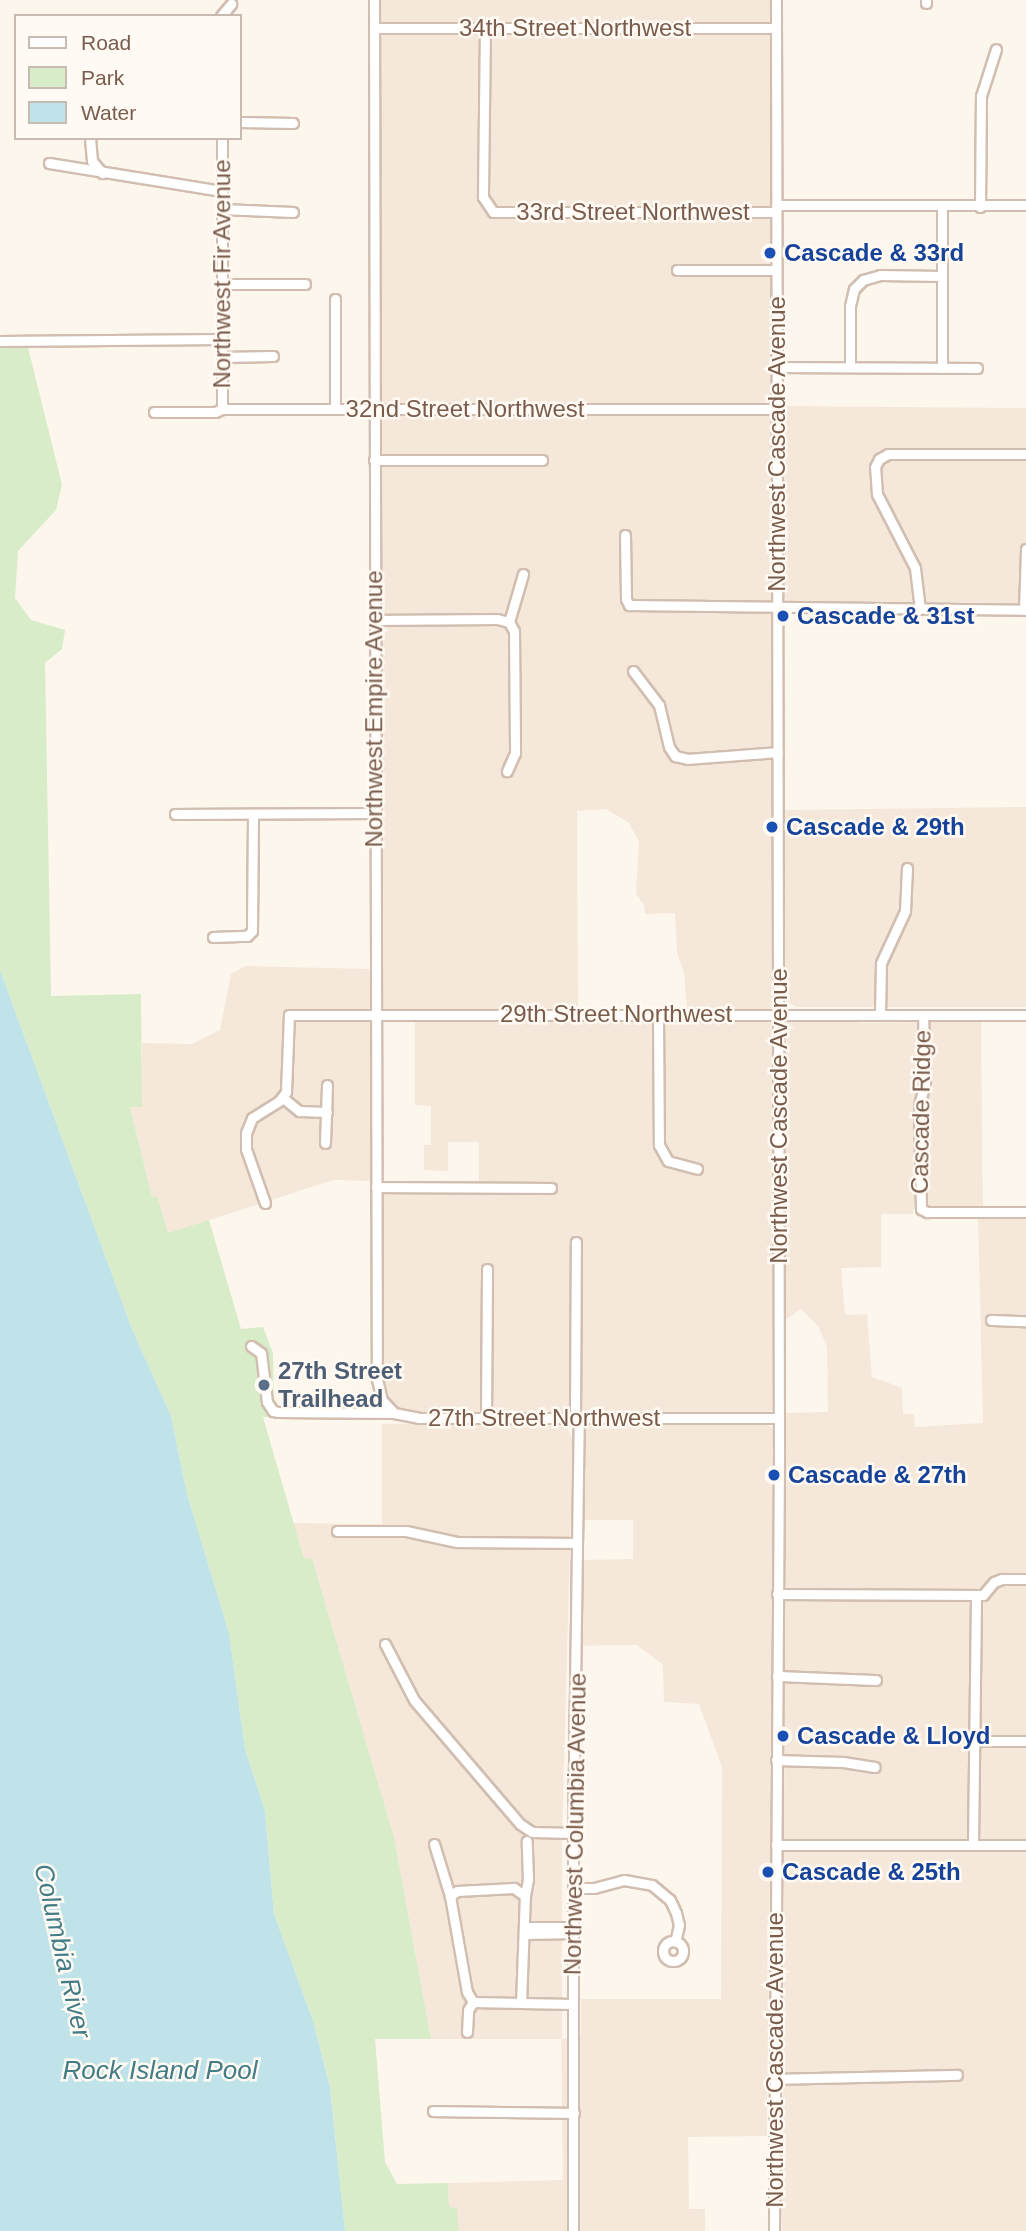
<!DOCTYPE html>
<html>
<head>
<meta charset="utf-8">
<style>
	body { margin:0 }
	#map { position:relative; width:1026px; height:2231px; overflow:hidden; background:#fdf6ec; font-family:Arial,sans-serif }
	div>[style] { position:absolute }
	.residential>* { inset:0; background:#f5e8da }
	.green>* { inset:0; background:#d8ecc9 }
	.water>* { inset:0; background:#bfe3e8 }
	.roads { filter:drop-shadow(2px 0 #d1beb0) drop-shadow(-2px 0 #d1beb0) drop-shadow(0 2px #d1beb0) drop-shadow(0 -2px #d1beb0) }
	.minor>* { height:9px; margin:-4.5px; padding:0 4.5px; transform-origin:4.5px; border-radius:4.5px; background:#fff }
	.minor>.ring { margin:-4.5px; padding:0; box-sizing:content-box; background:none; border:9px solid #fff; border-radius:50% }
	.dots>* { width:19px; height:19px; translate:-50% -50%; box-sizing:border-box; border:4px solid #fffaf3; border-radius:50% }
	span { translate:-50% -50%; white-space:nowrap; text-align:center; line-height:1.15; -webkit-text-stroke:5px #fffaf3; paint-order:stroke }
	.street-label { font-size:24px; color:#7a5c4d }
	.transit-label { font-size:24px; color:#164399; font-weight:700 }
	.left { translate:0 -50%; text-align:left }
	.service-label { font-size:24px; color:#4e5e75; font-weight:700 }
	.water-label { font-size:26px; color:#437c86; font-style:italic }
	.legend { position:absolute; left:14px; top:14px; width:228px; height:126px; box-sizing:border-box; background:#fffaf3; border:2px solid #cabbb1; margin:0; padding:9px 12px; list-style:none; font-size:21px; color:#7a5c4d }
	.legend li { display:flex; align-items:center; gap:14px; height:35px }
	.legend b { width:35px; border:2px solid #cabbb1 }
</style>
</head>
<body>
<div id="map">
	<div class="residential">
		<i style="clip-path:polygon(379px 0,770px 0,774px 1010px,687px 1008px,684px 972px,677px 953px,675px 913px,645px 914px,644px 905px,636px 894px,639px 842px,629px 823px,606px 809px,577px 811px,578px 1009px,382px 1010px)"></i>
		<i style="clip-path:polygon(780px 406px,1026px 408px,1026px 603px,791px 602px,786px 599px,781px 590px)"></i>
		<i style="clip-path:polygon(1026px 807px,1026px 1007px,796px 1007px,789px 1003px,785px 996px,785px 810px)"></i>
		<i style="clip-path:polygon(245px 966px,371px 969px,371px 1181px,333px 1180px,167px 1234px,157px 1196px,152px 1197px,130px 1107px,142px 1106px,142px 1043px,192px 1044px,220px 1030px,231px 974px)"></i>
		<i style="clip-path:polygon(775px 1016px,774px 1410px,769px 1412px,416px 1415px,404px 1412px,389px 1401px,379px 1374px,380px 1185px,479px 1184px,479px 1142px,448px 1142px,448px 1171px,424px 1170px,424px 1145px,431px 1145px,431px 1106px,415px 1105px,415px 1022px)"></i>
		<i style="clip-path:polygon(786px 1018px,859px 1019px,860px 1023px,981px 1021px,983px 1208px,913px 1209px,913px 1214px,881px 1214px,881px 1267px,841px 1268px,845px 1315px,867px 1314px,872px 1377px,902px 1388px,903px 1414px,914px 1414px,915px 1427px,983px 1423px,978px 1217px,1026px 1217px,1026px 2231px,782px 2231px,786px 1413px,828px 1412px,827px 1347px,818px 1326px,801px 1309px,785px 1320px,783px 1023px)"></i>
		<i style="clip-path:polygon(553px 1421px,567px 1427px,573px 1439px,562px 1838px,562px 2039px,581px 2037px,581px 1999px,721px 1999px,722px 1767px,699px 1704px,664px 1702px,663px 1665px,637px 1645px,580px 1646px,580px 1560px,633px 1559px,633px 1520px,580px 1520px,581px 1421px,766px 1422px,775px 1432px,767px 2136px,688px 2137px,689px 2209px,705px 2209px,705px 2231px,459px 2231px,457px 2208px,449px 2207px,448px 2183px,563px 2180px,561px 2039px,431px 2039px,394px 1837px,312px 1558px,304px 1560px,293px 1523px,382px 1524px,382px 1424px)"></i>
	</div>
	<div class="green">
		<i style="clip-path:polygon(0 335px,25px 335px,62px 485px,56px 510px,18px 551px,15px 598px,31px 620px,65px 630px,62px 649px,45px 663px,51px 996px,141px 994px,142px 1107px,130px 1107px,152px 1197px,157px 1196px,168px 1233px,209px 1220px,241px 1329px,263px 1327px,273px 1353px,274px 1417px,263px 1417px,304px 1559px,312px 1558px,394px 1837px,431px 2039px,375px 2039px,385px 2162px,397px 2184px,448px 2183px,449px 2207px,457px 2208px,459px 2231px,345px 2231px,330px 2085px,313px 2021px,274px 1914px,265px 1811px,245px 1749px,229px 1633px,187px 1494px,171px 1416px,132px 1329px,0 970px)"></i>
	</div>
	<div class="water">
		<i style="clip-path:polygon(0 970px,132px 1329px,171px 1416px,187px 1494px,229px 1633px,245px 1749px,265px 1811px,274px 1914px,313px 2021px,330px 2086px,345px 2231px,0 2231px)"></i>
	</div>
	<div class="roads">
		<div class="minor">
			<i style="left:374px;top:0;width:1379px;rotate:89.88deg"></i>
			<i style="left:377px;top:1379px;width:22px;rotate:77deg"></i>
			<i style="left:382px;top:1400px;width:18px;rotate:47deg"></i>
			<i style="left:926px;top:0;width:3px;rotate:90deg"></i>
			<i style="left:221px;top:16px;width:16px;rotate:-50deg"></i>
			<i style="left:374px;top:28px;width:402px"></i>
			<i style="left:485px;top:28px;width:169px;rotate:90.7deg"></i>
			<i style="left:483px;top:197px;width:18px;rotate:56deg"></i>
			<i style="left:493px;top:212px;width:283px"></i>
			<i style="left:240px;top:122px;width:53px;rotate:1.1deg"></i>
			<i style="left:90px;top:138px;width:23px;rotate:85deg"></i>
			<i style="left:92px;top:161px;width:16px;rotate:50deg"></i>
			<i style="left:222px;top:138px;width:271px;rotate:90deg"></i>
			<i style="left:49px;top:163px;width:175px;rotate:9.2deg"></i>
			<i style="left:776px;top:205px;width:250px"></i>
			<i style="left:942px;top:207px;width:161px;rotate:90deg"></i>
			<i style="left:980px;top:207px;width:111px;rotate:-89.5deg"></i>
			<i style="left:981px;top:96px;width:49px;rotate:-72.3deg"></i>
			<i style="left:222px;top:209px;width:71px;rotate:2.4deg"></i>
			<i style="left:677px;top:270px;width:99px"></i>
			<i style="left:222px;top:284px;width:83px"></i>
			<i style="left:335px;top:299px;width:110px;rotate:90deg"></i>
			<i style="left:0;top:341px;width:222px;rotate:-0.5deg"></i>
			<i style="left:222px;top:357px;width:51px;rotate:-1.1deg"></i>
			<i style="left:776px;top:367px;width:201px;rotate:0.3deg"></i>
			<i style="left:850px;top:367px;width:61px;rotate:-90deg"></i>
			<i style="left:850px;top:306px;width:17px;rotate:-77deg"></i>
			<i style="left:854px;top:289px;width:13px;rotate:-45deg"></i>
			<i style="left:863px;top:280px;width:18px;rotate:-16deg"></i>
			<i style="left:880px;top:275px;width:62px;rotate:0.9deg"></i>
			<i style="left:154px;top:412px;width:61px"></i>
			<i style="left:215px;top:412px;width:8px;rotate:-23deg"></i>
			<i style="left:222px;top:409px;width:555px"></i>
			<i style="left:374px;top:460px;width:168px"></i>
			<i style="left:625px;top:535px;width:64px;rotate:89.1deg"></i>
			<i style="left:626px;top:599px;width:7px;rotate:63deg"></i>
			<i style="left:629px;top:605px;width:397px;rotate:0.7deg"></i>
			<i style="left:920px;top:609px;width:41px;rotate:-97deg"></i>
			<i style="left:915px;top:568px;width:83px;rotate:-117.2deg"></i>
			<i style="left:877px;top:494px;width:27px;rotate:-94deg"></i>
			<i style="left:875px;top:467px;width:9px;rotate:-63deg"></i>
			<i style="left:879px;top:459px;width:10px;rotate:-29deg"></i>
			<i style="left:888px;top:454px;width:138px"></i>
			<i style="left:1024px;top:610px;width:61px;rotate:-88.1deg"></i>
			<i style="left:374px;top:620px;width:123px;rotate:-0.5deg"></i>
			<i style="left:497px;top:619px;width:12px;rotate:14deg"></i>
			<i style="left:509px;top:622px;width:10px;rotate:61deg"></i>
			<i style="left:514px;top:631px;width:122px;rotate:89.5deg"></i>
			<i style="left:515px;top:753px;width:20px;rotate:114deg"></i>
			<i style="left:509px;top:622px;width:50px;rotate:-73.7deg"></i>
			<i style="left:633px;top:671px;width:43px;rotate:52.6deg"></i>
			<i style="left:659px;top:705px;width:43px;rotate:76.6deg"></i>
			<i style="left:669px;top:747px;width:11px;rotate:56deg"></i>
			<i style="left:675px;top:756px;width:13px;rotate:13deg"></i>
			<i style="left:688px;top:759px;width:90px;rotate:-4.4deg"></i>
			<i style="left:175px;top:814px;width:199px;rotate:-0.3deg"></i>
			<i style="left:213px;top:937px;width:34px;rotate:-2deg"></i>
			<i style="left:247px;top:936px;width:7px;rotate:-45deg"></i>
			<i style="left:252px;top:931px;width:117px;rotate:-89.5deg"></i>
			<i style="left:658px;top:1015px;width:130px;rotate:89.6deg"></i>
			<i style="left:659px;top:1145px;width:18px;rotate:61deg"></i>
			<i style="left:668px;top:1161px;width:30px;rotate:15deg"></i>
			<i style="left:880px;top:1015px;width:52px;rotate:-88.9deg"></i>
			<i style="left:881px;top:963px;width:57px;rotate:-65.2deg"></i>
			<i style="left:905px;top:911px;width:43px;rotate:-87.3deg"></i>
			<i style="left:923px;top:1015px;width:68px;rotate:88.3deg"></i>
			<i style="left:925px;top:1083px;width:23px;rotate:105deg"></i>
			<i style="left:919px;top:1105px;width:104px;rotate:88.9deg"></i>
			<i style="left:921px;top:1209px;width:7px;rotate:27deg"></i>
			<i style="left:927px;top:1212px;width:99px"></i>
			<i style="left:283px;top:1098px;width:21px;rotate:39deg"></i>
			<i style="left:299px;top:1111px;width:28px;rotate:2deg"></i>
			<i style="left:325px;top:1143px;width:58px;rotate:-88deg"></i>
			<i style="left:376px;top:1187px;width:175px;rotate:0.3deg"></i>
			<i style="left:265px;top:1203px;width:57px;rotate:-109.4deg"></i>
			<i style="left:246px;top:1149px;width:16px;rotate:-90deg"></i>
			<i style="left:246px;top:1133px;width:16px;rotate:-68deg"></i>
			<i style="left:252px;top:1118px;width:32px;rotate:-32deg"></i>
			<i style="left:279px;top:1101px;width:11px;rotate:-52deg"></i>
			<i style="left:286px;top:1092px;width:77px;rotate:-87.8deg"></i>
			<i style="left:289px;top:1015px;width:737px"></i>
			<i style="left:991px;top:1320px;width:35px;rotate:2deg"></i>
			<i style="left:251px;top:1346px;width:12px;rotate:35deg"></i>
			<i style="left:261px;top:1353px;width:49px;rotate:83deg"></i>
			<i style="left:267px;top:1402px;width:11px;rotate:56deg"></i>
			<i style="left:273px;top:1411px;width:5px;rotate:11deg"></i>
			<i style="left:278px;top:1412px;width:116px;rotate:0.5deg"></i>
			<i style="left:394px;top:1413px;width:25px;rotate:11deg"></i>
			<i style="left:419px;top:1418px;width:360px"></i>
			<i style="left:486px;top:1418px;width:149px;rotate:-89.6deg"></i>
			<i style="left:575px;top:1418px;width:176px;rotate:-89.7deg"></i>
			<i style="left:337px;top:1531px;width:69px"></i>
			<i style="left:406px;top:1531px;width:52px;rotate:12.2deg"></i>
			<i style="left:457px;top:1542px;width:119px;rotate:0.5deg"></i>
			<i style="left:777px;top:1594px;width:206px;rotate:0.3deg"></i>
			<i style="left:983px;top:1595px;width:17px;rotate:-50deg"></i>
			<i style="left:994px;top:1582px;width:9px;rotate:-21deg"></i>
			<i style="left:1002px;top:1579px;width:24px"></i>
			<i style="left:385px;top:1644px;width:63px;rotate:62.6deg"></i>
			<i style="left:414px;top:1700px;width:163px;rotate:49.5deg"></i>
			<i style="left:520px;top:1824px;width:14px;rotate:34deg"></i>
			<i style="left:532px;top:1832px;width:41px;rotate:1.4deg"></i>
			<i style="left:777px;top:1676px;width:99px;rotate:2.3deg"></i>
			<i style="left:974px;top:1741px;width:52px"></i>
			<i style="left:776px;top:1760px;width:67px;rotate:1.7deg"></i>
			<i style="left:843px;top:1762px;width:32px;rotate:9deg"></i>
			<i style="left:434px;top:1844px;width:54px;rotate:72.9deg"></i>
			<i style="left:776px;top:1845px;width:250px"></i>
			<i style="left:973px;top:1845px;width:250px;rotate:-89.3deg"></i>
			<i style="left:573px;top:1888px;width:21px"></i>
			<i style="left:594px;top:1888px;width:31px;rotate:-15deg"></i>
			<i style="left:624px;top:1880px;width:28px;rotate:10deg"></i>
			<i style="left:652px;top:1885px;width:23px;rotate:40deg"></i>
			<i style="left:670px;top:1900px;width:14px;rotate:65deg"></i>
			<i style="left:676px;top:1913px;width:12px;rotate:76deg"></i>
			<i style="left:679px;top:1925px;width:17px;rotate:103deg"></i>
			<i style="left:525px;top:1896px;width:17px;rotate:-80deg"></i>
			<i style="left:528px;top:1879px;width:38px;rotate:-92deg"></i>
			<i style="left:525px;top:1927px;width:47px"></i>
			<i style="left:525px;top:1934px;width:48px;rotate:-1.2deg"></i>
			<i class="ring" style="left:663px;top:1941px;width:11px;height:11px"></i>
			<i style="left:521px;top:2003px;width:107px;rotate:-87.9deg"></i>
			<i style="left:525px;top:1896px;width:14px;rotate:-144deg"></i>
			<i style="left:514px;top:1888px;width:57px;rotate:177deg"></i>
			<i style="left:457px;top:1891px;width:9px;rotate:144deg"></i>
			<i style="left:450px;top:1896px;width:97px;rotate:80deg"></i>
			<i style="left:467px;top:1992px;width:12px;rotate:59deg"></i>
			<i style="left:473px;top:2002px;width:48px;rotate:1.2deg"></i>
			<i style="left:521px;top:2003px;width:52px;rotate:1.1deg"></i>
			<i style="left:467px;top:2032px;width:22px;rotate:-87deg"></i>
			<i style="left:468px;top:2010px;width:9px;rotate:-58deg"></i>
			<i style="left:774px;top:2079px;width:183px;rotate:-1.3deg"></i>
			<i style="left:433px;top:2111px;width:141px;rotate:0.8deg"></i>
			<i style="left:573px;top:2231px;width:398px;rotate:-90deg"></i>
			<i style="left:573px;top:1833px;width:415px;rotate:-89.2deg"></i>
			<i style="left:774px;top:2231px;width:779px;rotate:-89.63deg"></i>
			<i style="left:779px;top:1452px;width:1452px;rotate:-90.12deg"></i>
		</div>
	</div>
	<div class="dots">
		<i style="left:770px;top:253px;background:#1a4fb4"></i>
		<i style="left:783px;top:616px;background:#1a4fb4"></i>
		<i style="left:772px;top:827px;background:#1a4fb4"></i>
		<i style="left:264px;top:1385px;background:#5c6f8a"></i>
		<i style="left:774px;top:1475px;background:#1a4fb4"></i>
		<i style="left:783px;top:1736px;background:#1a4fb4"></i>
		<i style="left:768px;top:1872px;background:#1a4fb4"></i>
	</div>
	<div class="street-label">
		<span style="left:575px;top:28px">34th Street Northwest</span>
		<span style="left:633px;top:212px">33rd Street Northwest</span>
		<span style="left:222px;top:274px;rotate:-90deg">Northwest Fir Avenue</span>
		<span style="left:465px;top:409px">32nd Street Northwest</span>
		<span style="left:777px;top:444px;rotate:-90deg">Northwest Cascade Avenue</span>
		<span style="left:374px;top:709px;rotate:-90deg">Northwest Empire Avenue</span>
		<span style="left:616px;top:1014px">29th Street Northwest</span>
		<span style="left:921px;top:1112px;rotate:-89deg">Cascade Ridge</span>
		<span style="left:779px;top:1116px;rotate:-90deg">Northwest Cascade Avenue</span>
		<span style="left:544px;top:1418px">27th Street Northwest</span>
		<span style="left:575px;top:1824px;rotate:-89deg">Northwest Columbia Avenue</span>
		<span style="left:775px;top:2060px;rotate:-90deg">Northwest Cascade Avenue</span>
	</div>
	<div class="transit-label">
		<span class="left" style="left:784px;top:253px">Cascade &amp; 33rd</span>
		<span class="left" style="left:797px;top:616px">Cascade &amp; 31st</span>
		<span class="left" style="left:786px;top:827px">Cascade &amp; 29th</span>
		<span class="left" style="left:788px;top:1475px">Cascade &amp; 27th</span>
		<span class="left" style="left:797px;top:1736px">Cascade &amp; Lloyd</span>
		<span class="left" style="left:782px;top:1872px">Cascade &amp; 25th</span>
	</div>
	<div class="service-label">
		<span class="left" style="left:278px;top:1385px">27th Street<br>Trailhead</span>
	</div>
	<div class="water-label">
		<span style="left:62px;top:1951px;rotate:77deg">Columbia River</span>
		<span style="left:160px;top:2071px">Rock Island Pool</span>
	</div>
	<ul class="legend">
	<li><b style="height:9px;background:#fff"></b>Road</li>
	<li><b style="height:19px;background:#d8ecc9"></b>Park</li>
	<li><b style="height:19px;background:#bfe3e8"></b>Water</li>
	</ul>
</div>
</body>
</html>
